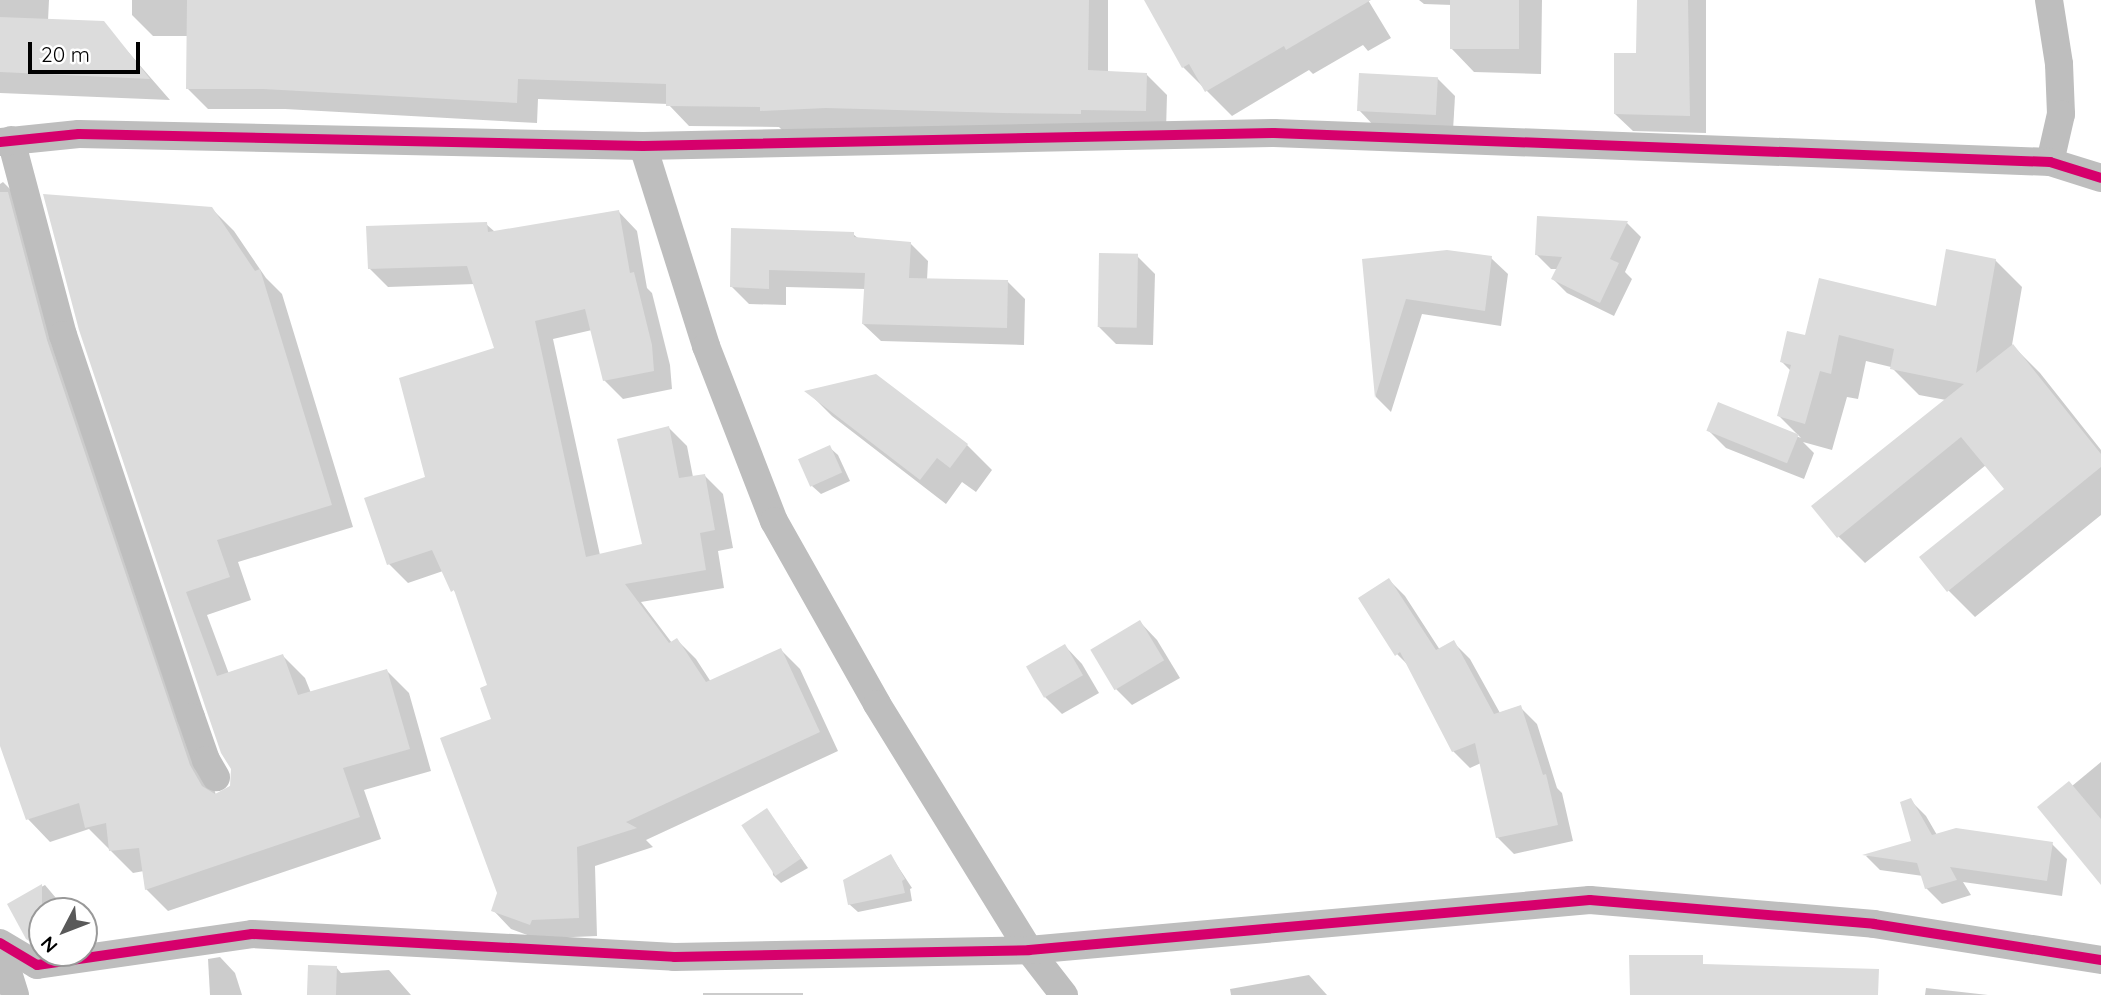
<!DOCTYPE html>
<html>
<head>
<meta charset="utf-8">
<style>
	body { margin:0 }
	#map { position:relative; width:2101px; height:995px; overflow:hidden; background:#fff; font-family:Quicksand,sans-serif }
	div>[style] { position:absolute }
	.shadow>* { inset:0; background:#0003; transform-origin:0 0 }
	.building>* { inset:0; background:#dcdcdc; transform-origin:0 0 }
	.minor>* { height:28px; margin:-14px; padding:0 14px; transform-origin:14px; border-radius:14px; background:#bebebe }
	.cycleway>* { height:10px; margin:-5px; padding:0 5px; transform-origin:5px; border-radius:5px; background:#d6006c }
	span { translate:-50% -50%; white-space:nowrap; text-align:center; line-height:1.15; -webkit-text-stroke:7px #fff; paint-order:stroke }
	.north { position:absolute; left:28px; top:897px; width:70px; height:70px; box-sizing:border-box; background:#fff; border:2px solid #999; border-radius:50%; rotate:228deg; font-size:19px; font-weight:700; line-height:28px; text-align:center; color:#000 }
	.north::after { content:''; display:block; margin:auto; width:24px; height:32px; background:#595959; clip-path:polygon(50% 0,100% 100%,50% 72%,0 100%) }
	.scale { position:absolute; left:28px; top:42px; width:112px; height:32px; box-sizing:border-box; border:4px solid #000; border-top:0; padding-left:9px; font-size:21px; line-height:24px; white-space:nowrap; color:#000; -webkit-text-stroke:5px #fff; paint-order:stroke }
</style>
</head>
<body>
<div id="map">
	<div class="shadow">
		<i style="clip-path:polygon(0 0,49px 0,48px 21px,103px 23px,170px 100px,0 93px)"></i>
		<i style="clip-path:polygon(132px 0,1108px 0,1108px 73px,1146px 74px,1167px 95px,1166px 131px,783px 131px,779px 127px,689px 126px,668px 104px,538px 99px,537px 123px,285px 109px,208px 109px,187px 88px,188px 36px,153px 36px,132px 15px)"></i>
		<i style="clip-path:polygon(1146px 0,1368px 0,1391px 38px,1368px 51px,1363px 45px,1313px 74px,1309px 70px,1232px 116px,1183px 67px)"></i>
		<i style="clip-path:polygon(1419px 0,1542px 0,1541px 74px,1474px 72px,1451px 48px,1452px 5px,1424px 4px)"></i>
		<i style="clip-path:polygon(1639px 0,1706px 0,1706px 133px,1633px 131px,1615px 114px,1638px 55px)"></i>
		<i style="clip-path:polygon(1437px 78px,1455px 96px,1453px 131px,1376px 128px,1359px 110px)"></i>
		<i style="clip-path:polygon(3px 182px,25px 204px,216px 795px,232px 785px,232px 769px,81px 330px,212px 209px,234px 231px,266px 278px,282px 294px,353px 527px,238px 562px,251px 600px,207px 615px,229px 674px,283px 656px,305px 678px,311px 693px,387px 671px,409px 693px,431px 771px,364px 790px,381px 839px,168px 911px,146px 889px,144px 871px,133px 873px,89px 829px,50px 842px,28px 819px,1px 744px,0 726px,0 184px)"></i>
		<i style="clip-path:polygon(619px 212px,637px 231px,647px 288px,652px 293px,670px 365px,672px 389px,623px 399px,604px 380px,592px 330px,553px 339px,600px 555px,644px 546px,668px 427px,687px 446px,693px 477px,704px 475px,723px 494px,733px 548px,718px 551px,724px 588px,641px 602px,672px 643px,677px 640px,696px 659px,711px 682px,781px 650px,800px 669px,838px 751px,646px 840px,653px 847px,595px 866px,597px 936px,550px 938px,549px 943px,511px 929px,493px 910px,499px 893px,493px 720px,489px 687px,458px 597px,443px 571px,408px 583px,389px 564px,428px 478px,496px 349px,475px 284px,388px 287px,369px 268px,486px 224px,495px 232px)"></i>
		<i style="clip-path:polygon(1627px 223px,1641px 237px,1625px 272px,1632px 279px,1614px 316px,1567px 293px,1553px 279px,1558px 269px,1551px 269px,1537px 255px)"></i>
		<i style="clip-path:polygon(733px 230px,853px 234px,859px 239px,910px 243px,928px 261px,927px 280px,1008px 282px,1025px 299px,1024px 345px,881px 341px,863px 324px,865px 289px,786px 287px,786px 305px,749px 304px,731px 286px)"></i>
		<i style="clip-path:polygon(1137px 256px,1155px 274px,1153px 345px,1116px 344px,1099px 327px)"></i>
		<i style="clip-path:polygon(1491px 258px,1508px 274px,1501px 326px,1422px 314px,1391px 412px,1376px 397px,1364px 260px)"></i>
		<i style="clip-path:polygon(1995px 260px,2022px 287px,2012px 345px,2040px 373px,2101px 450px,2101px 515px,1975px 617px,1948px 590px,2006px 490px,1986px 465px,1865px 563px,1838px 536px,1946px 400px,1919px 395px,1891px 367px,1866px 361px,1858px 399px,1847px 397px,1832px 450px,1803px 442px,1814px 453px,1804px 479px,1726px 448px,1708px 430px,1719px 404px,1801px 438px,1779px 416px,1791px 371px,1782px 362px,1807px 337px,1937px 308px)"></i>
		<i style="clip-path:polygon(808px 392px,967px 445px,992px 470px,976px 492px,962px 482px,946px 504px,832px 416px)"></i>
		<i style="clip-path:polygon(829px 447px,838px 455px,850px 481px,821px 494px,812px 486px)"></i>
		<i style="clip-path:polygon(1389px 580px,1405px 596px,1440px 650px,1454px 643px,1470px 659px,1500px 713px,1520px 707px,1537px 724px,1557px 788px,1562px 793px,1573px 841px,1514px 854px,1497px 837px,1481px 763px,1470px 768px,1453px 751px,1411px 668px,1397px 654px)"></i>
		<i style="clip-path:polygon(1140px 622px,1157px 640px,1180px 678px,1132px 705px,1115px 688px)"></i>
		<i style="clip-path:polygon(1065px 646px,1082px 664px,1099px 693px,1062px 714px,1045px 697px)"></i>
		<i style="clip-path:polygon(2101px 762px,2101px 882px,2072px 786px)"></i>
		<i style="clip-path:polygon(1910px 800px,1926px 816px,1937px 835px,2052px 844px,2067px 859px,2062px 896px,1963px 882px,1971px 895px,1942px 904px,1926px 888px,1923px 876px,1880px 870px,1866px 856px,1913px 842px)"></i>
		<i style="clip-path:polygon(767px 810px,808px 868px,781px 883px,773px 875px)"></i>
		<i style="clip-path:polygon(891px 856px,912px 888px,910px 889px,912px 901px,858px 912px,849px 904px)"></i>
		<i style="clip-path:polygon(45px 885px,67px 911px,42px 911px,42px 952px,28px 938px,9px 904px)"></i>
		<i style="clip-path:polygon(220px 957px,235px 973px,242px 995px,210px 995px,208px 959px)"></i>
		<i style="clip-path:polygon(336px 967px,341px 973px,389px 970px,411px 995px,309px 995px)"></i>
		<i style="clip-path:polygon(1309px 975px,1327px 995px,1231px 995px,1230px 989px)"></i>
		<i style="clip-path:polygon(1926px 988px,1988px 995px,1925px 995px)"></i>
		<i style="left:703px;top:993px;width:100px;height:2px"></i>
	</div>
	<div class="building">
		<i style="clip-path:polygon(187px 0,1089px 0,1088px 70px,1147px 73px,1146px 111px,1081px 110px,1081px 114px,1003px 113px,826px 108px,760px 111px,760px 107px,666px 106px,666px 84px,518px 79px,517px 103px,263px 89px,186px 89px)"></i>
		<i style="clip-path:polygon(1144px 0,1371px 0,1286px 50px,1284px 46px,1205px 92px,1189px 64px,1182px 68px)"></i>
		<i style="left:1450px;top:0;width:69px;height:49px"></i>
		<i style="clip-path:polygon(1637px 0,1688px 0,1690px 116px,1614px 114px,1614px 53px,1636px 53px)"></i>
		<i style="clip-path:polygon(0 17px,104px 21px,150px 79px,0 72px)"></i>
		<i style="left:1359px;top:73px;width:79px;height:38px;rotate:3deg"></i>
		<i style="clip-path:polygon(0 192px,8px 192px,47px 340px,190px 765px,202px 786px,215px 794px,230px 786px,231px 769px,221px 753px,207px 712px,79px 330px,43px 194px,212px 207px,255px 271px,260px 269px,332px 505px,217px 540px,230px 577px,186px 592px,217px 676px,283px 654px,298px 695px,387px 669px,410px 749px,343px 768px,360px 817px,145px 890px,139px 848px,109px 851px,106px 823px,85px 828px,79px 803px,26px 820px,0 746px)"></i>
		<i style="clip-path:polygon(619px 210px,630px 273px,634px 272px,652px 345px,654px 371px,603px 381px,585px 309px,535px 321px,586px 557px,642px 544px,617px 439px,669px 426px,679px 478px,705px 474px,715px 530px,700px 533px,706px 570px,625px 584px,669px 643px,677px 638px,706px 682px,781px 648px,820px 732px,626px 822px,637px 828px,577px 847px,579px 918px,532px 920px,530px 925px,491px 911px,497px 893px,440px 738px,491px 719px,480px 688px,487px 685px,454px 590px,451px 592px,432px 550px,387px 565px,364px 498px,425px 477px,399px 378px,494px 348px,467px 266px,368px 269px,366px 226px,487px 222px,488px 232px)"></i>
		<i style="clip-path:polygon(1537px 216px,1628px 221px,1610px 259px,1619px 263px,1600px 303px,1551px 279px,1562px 257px,1535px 255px)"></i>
		<i style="clip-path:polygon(731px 228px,854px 232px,854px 237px,911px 242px,909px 278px,1008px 280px,1007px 328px,862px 324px,865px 273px,769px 270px,769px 289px,730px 287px)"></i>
		<i style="clip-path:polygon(1946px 249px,1996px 259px,1976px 373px,2013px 344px,2101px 454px,2101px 467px,1947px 592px,1919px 557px,2004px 489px,1961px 437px,1837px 538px,1811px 506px,1964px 384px,1890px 369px,1894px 349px,1839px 335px,1831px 374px,1820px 371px,1805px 424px,1777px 416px,1791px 365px,1780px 362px,1787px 331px,1805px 335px,1819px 278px,1936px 306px)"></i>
		<i style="clip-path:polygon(1447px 250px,1492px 256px,1485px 311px,1406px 299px,1375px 398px,1362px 259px)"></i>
		<i style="left:1099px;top:253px;width:39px;height:74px;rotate:1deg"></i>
		<i style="clip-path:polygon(876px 374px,968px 444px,950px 468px,937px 458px,920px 480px,804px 391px)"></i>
		<i style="left:1718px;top:402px;width:87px;height:31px;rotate:22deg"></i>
		<i style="left:830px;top:445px;width:30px;height:35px;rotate:66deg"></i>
		<i style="clip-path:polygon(1389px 578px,1436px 650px,1454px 640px,1494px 714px,1521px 705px,1543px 775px,1546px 774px,1558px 825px,1496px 838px,1475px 743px,1452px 752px,1400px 652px,1395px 656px,1358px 598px)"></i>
		<i style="left:1140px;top:620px;width:47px;height:58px;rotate:59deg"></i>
		<i style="left:1065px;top:644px;width:36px;height:45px;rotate:60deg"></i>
		<i style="clip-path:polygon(2069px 781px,2101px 819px,2101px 885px,2037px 807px)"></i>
		<i style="clip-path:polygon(1911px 798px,1932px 835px,1956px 828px,2053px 842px,2047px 881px,1950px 867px,1957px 880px,1925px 889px,1917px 863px,1862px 855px,1911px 841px,1900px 802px)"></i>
		<i style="left:767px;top:808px;width:61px;height:31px;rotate:56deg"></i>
		<i style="clip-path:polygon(891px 854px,905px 879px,902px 881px,905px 893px,848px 905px,843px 880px)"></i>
		<i style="clip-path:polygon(42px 884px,42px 947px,40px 948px,26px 939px,7px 904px)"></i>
		<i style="clip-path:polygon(1629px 955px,1703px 955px,1703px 964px,1879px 969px,1878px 995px,1630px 995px)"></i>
		<i style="left:308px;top:965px;width:29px;height:30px;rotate:2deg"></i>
	</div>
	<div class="minor">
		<i style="left:2049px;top:0;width:65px;rotate:81.1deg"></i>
		<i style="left:2059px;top:64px;width:50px;rotate:87.7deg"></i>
		<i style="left:2061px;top:114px;width:49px;rotate:102.9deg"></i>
		<i style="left:11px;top:140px;width:202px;rotate:75.1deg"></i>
		<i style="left:63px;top:335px;width:403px;rotate:71.5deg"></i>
		<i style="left:191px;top:717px;width:46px;rotate:70.8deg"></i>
		<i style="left:206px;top:760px;width:20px;rotate:60deg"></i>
		<i style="left:0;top:142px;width:79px;rotate:-5.8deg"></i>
		<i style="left:79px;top:134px;width:564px;rotate:1.22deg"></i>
		<i style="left:643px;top:146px;width:631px;rotate:-1.18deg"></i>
		<i style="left:1274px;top:133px;width:777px;rotate:2.14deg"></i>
		<i style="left:2050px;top:162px;width:53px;rotate:17.4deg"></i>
		<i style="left:643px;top:146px;width:210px;rotate:72.5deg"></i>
		<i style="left:706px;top:346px;width:188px;rotate:68.8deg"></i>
		<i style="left:774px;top:521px;width:210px;rotate:60.6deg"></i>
		<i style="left:877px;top:704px;width:289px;rotate:58.3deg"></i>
		<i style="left:1029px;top:950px;width:57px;rotate:52.1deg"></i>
		<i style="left:0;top:943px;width:43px;rotate:30.7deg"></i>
		<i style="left:37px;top:965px;width:217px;rotate:-8.2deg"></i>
		<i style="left:252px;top:934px;width:423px;rotate:3.1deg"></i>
		<i style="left:674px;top:957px;width:355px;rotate:-1.1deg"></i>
		<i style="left:1029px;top:950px;width:563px;rotate:-5.09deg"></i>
		<i style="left:1590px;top:900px;width:285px;rotate:4.8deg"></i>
		<i style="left:1874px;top:924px;width:230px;rotate:9deg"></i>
		<i style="left:0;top:947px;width:50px;rotate:72.6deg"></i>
	</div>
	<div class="cycleway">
		<i style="left:0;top:142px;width:79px;rotate:-5.8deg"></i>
		<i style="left:79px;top:134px;width:564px;rotate:1.22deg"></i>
		<i style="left:643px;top:146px;width:631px;rotate:-1.18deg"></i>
		<i style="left:1274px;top:133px;width:777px;rotate:2.14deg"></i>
		<i style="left:2050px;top:162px;width:53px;rotate:17.4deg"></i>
		<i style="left:0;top:943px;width:43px;rotate:30.7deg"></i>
		<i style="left:37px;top:965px;width:217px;rotate:-8.2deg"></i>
		<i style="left:252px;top:934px;width:423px;rotate:3.1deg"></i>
		<i style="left:674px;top:957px;width:355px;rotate:-1.1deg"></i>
		<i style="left:1029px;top:950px;width:563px;rotate:-5.09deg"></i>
		<i style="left:1590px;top:900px;width:285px;rotate:4.8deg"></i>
		<i style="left:1874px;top:924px;width:230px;rotate:9deg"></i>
	</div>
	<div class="north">N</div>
	<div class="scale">20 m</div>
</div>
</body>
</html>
